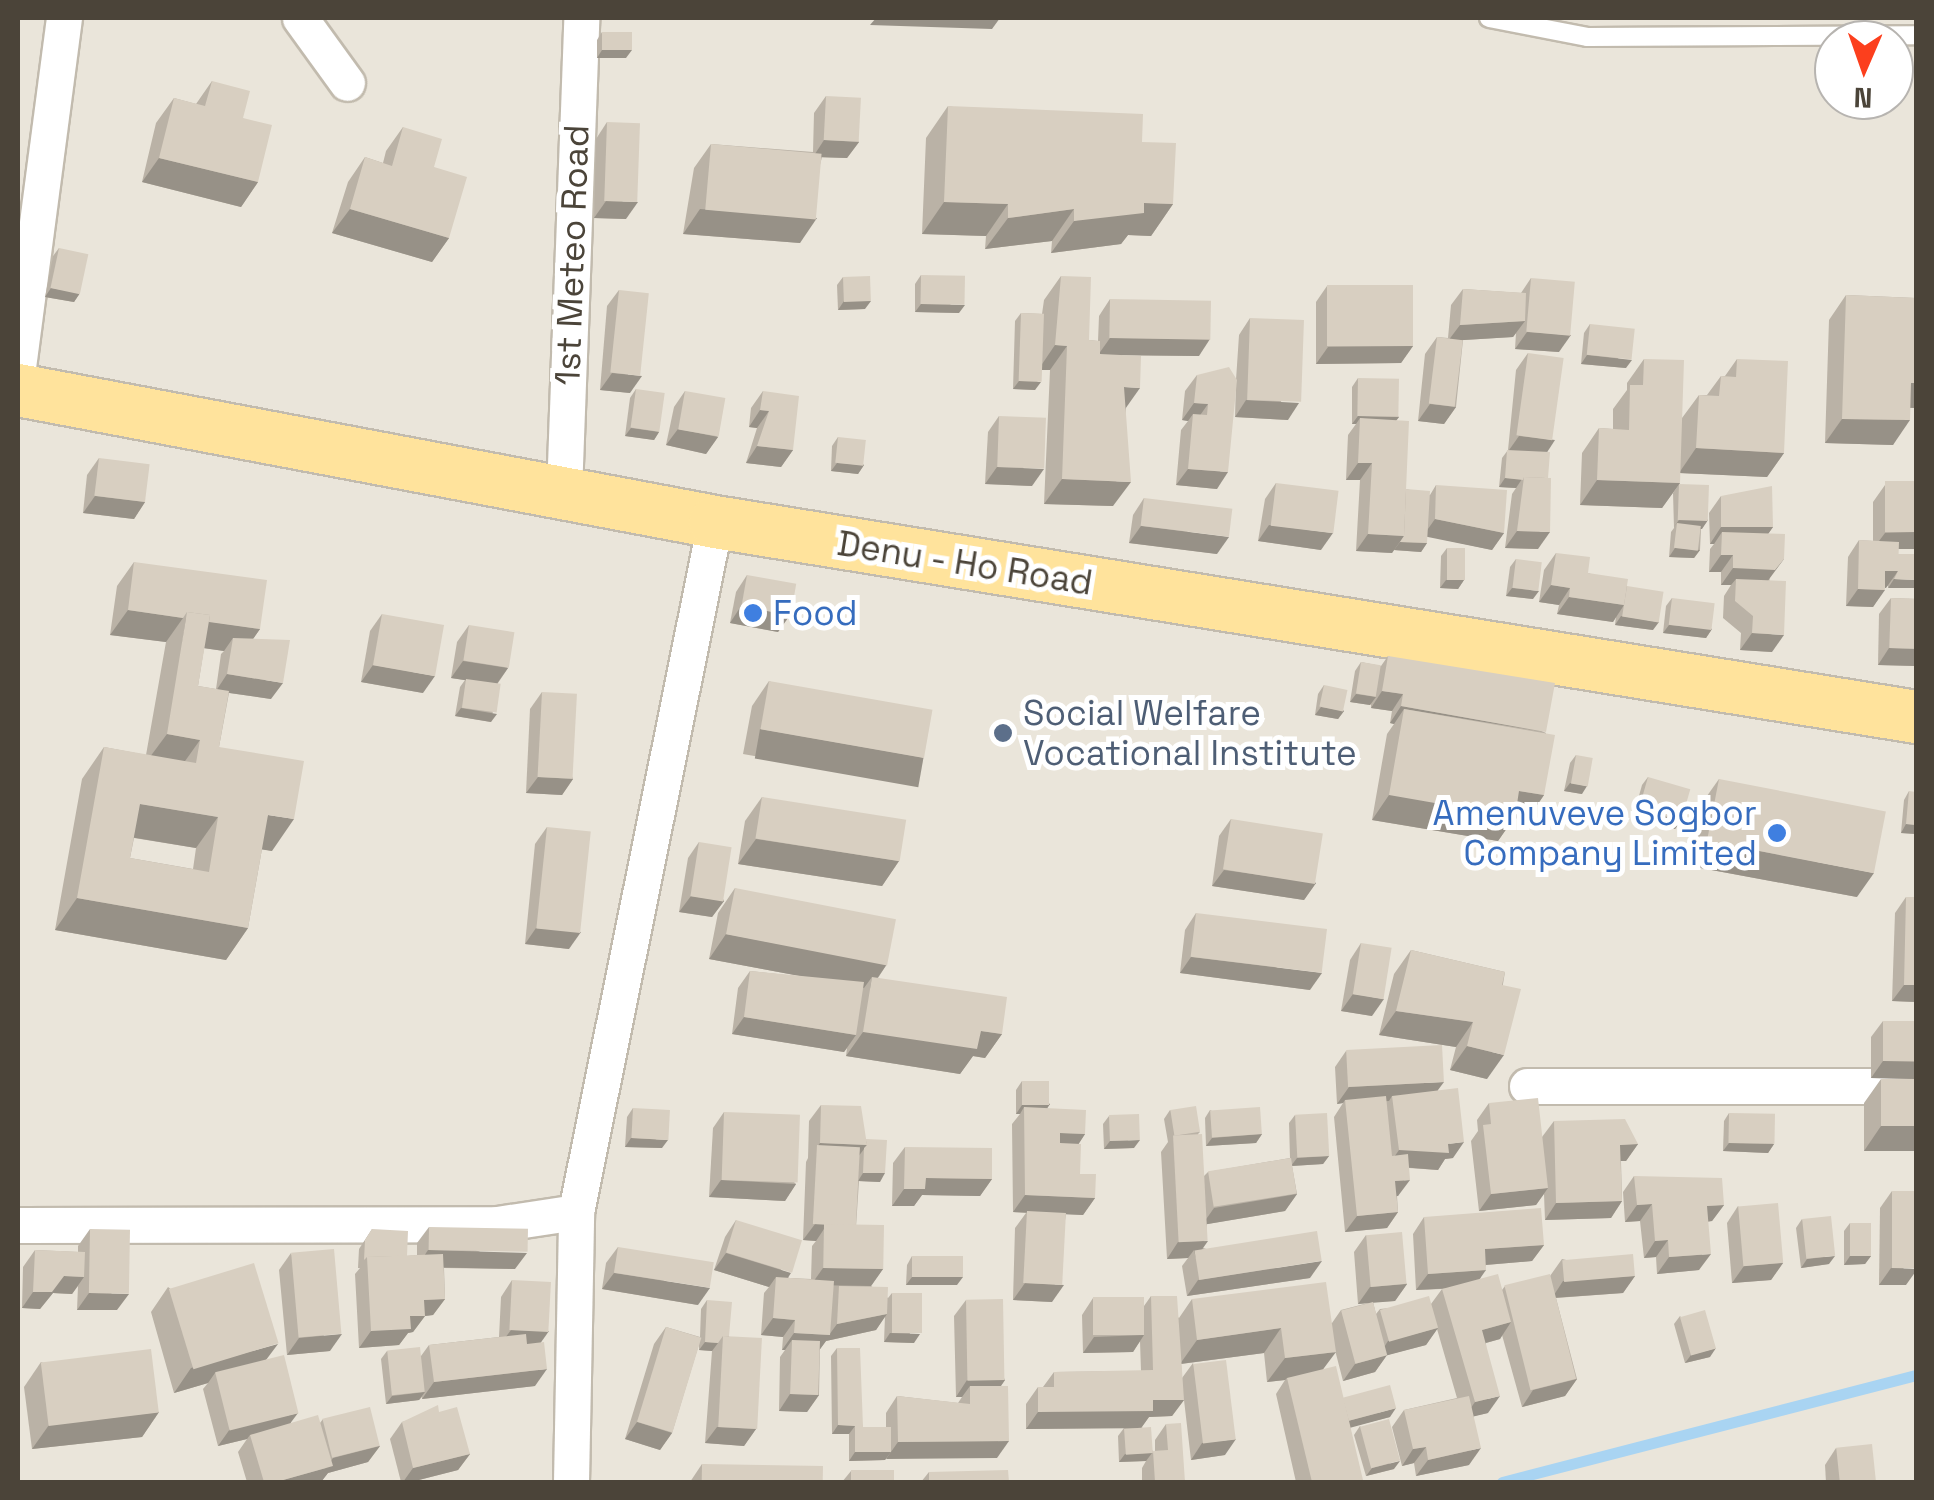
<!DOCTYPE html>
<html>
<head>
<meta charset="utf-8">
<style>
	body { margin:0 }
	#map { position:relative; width:1934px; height:1500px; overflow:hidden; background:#f6f3ec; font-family:"Space Grotesk",sans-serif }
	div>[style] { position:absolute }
	.residential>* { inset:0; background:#eae5da }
	.stream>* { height:11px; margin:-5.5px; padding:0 5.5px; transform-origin:5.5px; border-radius:5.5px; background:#a9d4f2 }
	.roads { filter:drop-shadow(2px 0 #c2bbae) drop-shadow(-2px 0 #c2bbae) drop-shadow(0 2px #c2bbae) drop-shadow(0 -2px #c2bbae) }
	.lane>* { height:18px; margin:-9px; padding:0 9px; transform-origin:9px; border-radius:9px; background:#fff }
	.street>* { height:35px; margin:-17.5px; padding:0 17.5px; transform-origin:17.5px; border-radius:17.5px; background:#fff }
	.primary>* { height:52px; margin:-26px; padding:0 26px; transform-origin:26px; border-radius:26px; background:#ffe39c }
	.wall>* { inset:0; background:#bab2a6 }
	.shaded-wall>* { inset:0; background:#979187; transform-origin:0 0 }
	.building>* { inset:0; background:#d8cfc1; transform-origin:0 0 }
	.dots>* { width:28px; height:28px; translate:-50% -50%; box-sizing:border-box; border:5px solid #fff; border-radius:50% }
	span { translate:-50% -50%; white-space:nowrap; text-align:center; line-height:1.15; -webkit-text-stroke:10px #fff; paint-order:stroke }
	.street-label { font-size:35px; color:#4b4439 }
	.shop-label { font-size:35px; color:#366cbe }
	.left { translate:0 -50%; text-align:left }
	.right { translate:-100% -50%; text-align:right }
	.service-label { font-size:35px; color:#4e5e75 }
	.frame { position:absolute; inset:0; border:20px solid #4b4439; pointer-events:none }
	.north { position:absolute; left:1814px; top:20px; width:100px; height:100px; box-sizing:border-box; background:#fff; border:2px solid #b7b4b0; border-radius:50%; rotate:182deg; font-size:28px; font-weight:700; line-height:40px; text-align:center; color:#4b4439 }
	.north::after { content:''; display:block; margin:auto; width:35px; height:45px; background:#fc3f1d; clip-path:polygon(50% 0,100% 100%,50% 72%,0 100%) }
</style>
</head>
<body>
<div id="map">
	<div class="residential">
		<i style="clip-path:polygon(evenodd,18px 18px,1916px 18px,1916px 1482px,18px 1482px,18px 18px,1834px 40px,1894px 40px,1894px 100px,1834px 100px,1834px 40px)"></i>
	</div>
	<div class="stream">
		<i style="left:1502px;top:1482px;width:428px;rotate:-14.5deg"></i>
	</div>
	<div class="roads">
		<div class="lane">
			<i style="left:1489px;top:18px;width:101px;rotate:10.9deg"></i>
			<i style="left:1588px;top:37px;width:328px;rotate:-0.3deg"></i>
		</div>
		<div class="street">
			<i style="left:300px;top:18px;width:80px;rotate:54.1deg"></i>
			<i style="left:18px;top:367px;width:352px;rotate:-82.5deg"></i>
			<i style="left:564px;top:492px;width:474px;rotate:-87.9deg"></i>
			<i style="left:1527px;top:1086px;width:389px"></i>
			<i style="left:18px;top:1225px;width:479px;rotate:-0.1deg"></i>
			<i style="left:497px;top:1224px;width:80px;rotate:-8.6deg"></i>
			<i style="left:576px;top:1212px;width:704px;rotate:-78.61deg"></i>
			<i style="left:571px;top:1482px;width:270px;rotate:-88.9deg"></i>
		</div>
		<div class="primary">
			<i style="left:18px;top:390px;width:709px;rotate:10.72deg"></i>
			<i style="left:715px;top:522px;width:1217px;rotate:9.22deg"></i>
		</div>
	</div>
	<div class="wall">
		<i style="clip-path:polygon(602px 32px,626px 58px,597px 58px,597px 40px)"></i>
		<i style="clip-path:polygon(212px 81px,243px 118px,258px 182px,241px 207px,142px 182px,156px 123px,174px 98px,196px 104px)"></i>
		<i style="clip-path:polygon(826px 96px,859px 142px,847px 158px,822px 157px,800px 243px,683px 234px,694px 168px,711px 144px,813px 152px,814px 113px)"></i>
		<i style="clip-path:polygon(948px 106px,1142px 142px,1173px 204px,1151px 236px,1128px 235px,1121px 244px,1051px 253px,1052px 241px,985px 249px,986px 236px,922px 234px,926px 138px)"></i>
		<i style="clip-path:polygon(607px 122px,626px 219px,594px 218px,596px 139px)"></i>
		<i style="clip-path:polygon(403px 127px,434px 167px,449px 238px,432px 262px,332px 233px,348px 182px,365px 157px,383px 163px,386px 151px)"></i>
		<i style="clip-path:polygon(59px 248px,80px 293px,74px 302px,45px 297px,53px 256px)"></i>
		<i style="clip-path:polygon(921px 275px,959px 313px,915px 312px,915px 284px)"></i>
		<i style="clip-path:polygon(1061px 276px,1089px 340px,1098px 341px,1099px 316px,1110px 299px,1199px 356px,1122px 355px,1126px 409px,1113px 506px,1044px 504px,1050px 370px,1041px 370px,1035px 390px,1013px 389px,1015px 321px,1021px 313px,1042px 314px,1044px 300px)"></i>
		<i style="clip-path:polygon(843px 277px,865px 309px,838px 310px,837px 285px)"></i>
		<i style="clip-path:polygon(1531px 278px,1559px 352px,1515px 349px,1516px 333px,1513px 337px,1463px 340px,1456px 407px,1444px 424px,1418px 421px,1425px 354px,1437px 337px,1448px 338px,1451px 305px,1463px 289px,1521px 293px)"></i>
		<i style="clip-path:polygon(1327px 286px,1413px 346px,1401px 363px,1316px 364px,1316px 302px)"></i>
		<i style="clip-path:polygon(619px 290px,630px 393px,600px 390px,607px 306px)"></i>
		<i style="clip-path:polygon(1846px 295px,1916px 298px,1916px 408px,1910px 408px,1893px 445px,1825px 443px,1829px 320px)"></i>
		<i style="clip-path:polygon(1250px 318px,1288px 420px,1235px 417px,1236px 384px,1217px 489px,1176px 485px,1181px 430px,1188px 421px,1182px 420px,1185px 391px,1197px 375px,1236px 380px,1239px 335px)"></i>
		<i style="clip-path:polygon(1590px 324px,1626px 368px,1581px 364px,1584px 333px)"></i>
		<i style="clip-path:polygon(1528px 353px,1547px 452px,1538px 549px,1505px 548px,1512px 494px,1516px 488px,1499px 487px,1502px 458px,1508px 450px,1516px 370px)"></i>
		<i style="clip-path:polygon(1644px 359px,1682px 418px,1699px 395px,1707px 395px,1721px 376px,1725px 376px,1737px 359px,1784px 453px,1767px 477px,1680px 473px,1680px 483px,1662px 508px,1580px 505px,1582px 453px,1599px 428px,1613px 429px,1613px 409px,1627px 390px,1627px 383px)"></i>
		<i style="clip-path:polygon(1358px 378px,1399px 417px,1396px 420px,1406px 489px,1430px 495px,1436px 485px,1504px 533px,1492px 550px,1427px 536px,1427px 543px,1421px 552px,1394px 550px,1394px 549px,1392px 553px,1356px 551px,1360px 480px,1346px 480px,1348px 435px,1356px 424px,1352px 424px,1352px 387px)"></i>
		<i style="clip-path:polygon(636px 389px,659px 432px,654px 440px,625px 436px,630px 398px)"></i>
		<i style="clip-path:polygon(685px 391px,718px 437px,706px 454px,666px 445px,674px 407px)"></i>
		<i style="clip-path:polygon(763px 391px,793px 450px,781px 467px,746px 463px,757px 428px,749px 427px,751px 408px)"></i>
		<i style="clip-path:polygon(999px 416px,1032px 486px,985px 484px,988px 432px)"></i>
		<i style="clip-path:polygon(838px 437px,864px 465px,858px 474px,831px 471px,832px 446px)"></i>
		<i style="clip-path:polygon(99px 458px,145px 502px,134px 519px,83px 513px,87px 475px)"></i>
		<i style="clip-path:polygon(1916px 481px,1916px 549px,1898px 549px,1898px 554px,1916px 554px,1888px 588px,1888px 585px,1885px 588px,1873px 607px,1846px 606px,1848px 557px,1859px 540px,1873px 541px,1873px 502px,1885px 485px)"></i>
		<i style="clip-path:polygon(1276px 483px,1321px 550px,1258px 541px,1265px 499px)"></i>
		<i style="clip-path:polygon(1679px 484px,1708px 520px,1701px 529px,1700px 550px,1694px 558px,1669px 557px,1671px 532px,1674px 528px,1673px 493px)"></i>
		<i style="clip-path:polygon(1721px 496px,1773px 527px,1768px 534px,1772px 652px,1740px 650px,1741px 633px,1723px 618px,1724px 596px,1731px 585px,1721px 585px,1721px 572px,1709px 572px,1710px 549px,1714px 544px,1710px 544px,1709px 513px)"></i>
		<i style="clip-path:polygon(1144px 498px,1217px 554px,1129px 543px,1133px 515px)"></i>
		<i style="clip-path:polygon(1447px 548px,1464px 580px,1458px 589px,1440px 588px,1441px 556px)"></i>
		<i style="clip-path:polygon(1556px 553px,1588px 573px,1627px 586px,1653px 630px,1615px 625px,1616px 616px,1613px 622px,1557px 614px,1559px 605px,1539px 602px,1544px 570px)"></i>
		<i style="clip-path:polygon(1516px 559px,1533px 599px,1506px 596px,1510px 567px)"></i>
		<i style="clip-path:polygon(evenodd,134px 562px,260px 629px,253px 639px,271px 699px,229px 693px,219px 747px,272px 851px,262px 849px,248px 928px,226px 960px,55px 930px,82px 779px,104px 747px,146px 755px,166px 642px,110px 635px,117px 586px,134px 562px,204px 648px,224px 651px,221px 654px,216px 689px,198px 686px,204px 648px,134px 562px,134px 838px,196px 848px,193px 869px,130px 858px,134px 838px)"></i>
		<i style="clip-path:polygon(747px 575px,790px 615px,778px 632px,730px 623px,736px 592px)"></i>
		<i style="clip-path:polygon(1672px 598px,1712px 629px,1706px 638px,1663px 633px,1666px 606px)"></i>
		<i style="clip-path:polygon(1891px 598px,1916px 599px,1916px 666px,1878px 665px,1879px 614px)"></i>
		<i style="clip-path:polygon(382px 614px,423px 693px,361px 682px,370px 631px)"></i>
		<i style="clip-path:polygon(469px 625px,508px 668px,498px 683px,491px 722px,455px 716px,460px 687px,465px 680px,451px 678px,457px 642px)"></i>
		<i style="clip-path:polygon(1388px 656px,1546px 733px,1544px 795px,1527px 820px,1514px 818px,1498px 841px,1372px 820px,1387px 734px,1394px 724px,1390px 723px,1392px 711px,1371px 708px,1371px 704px,1370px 705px,1350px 702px,1355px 671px,1361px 662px,1381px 666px)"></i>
		<i style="clip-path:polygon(769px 681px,923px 758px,906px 783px,743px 754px,752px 706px)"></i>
		<i style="clip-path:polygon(1324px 685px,1344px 711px,1338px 719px,1315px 715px,1318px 694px)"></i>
		<i style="clip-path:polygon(542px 692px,573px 779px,562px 795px,526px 793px,530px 709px)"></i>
		<i style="clip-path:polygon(1576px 755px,1582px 794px,1564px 791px,1570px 763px)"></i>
		<i style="clip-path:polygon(1648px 777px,1681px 821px,1675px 829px,1633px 817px,1642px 785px)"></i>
		<i style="clip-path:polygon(1719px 779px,1857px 897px,1690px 866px,1702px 803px)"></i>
		<i style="clip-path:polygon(1909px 791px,1916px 834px,1901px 833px,1904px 800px)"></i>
		<i style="clip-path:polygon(762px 797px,899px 861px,882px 886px,738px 864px,745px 821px)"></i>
		<i style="clip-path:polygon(1231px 819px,1316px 883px,1304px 900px,1212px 886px,1219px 836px)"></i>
		<i style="clip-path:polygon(547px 827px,569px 949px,525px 944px,535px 844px)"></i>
		<i style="clip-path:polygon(699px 842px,724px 901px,712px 917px,679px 912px,688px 858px)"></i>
		<i style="clip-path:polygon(735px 888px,887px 964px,878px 978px,1002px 1034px,985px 1058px,973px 1056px,960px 1074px,846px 1056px,847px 1048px,844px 1052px,732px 1034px,738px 988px,750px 971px,805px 977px,709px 959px,718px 913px)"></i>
		<i style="clip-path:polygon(1906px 897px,1916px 897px,1916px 1002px,1892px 1001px,1895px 913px)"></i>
		<i style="clip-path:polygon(1196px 913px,1310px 990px,1180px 973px,1185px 930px)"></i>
		<i style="clip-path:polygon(1361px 943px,1372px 1016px,1341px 1011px,1350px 960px)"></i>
		<i style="clip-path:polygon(1411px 950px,1505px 972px,1487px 1079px,1450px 1070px,1456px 1047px,1379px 1035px,1394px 974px)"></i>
		<i style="clip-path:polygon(1883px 1021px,1916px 1021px,1916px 1151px,1864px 1151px,1864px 1103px,1881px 1079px,1913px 1079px,1871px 1078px,1871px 1037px)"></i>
		<i style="clip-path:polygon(1346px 1051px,1438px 1090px,1453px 1158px,1445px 1159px,1438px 1170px,1409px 1168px,1398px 1196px,1397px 1196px,1398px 1212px,1387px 1228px,1345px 1232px,1334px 1117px,1343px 1103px,1337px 1104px,1335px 1067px)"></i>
		<i style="clip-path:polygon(1022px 1081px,1050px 1104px,1047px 1108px,1085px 1134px,1079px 1143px,1080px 1174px,1095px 1198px,1083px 1215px,1066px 1214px,1052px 1302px,1013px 1300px,1015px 1228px,1026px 1213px,1013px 1212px,1012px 1124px,1020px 1114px,1016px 1114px,1016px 1090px)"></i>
		<i style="clip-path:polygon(1489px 1103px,1542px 1137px,1554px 1121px,1638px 1144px,1626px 1161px,1621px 1161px,1622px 1201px,1611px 1218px,1545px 1220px,1544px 1194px,1536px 1205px,1479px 1211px,1471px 1141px,1478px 1131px,1477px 1120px)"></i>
		<i style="clip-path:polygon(821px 1105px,866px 1139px,880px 1182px,859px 1181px,856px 1227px,883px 1269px,871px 1286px,888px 1298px,892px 1293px,914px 1343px,884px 1342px,885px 1316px,876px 1330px,826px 1341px,820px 1349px,819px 1395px,807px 1412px,779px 1411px,780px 1357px,785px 1350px,782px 1350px,783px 1337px,761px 1335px,764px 1293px,769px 1287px,714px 1270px,725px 1237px,736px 1220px,789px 1278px,811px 1279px,812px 1246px,816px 1241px,803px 1240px,806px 1162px,808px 1158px,809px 1121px)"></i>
		<i style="clip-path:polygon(633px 1108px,662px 1148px,625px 1147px,627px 1117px)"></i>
		<i style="clip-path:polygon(1170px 1110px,1200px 1132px,1198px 1134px,1204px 1176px,1208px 1172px,1290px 1158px,1289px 1123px,1295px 1115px,1329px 1156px,1323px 1164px,1292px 1166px,1297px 1194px,1285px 1211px,1207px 1224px,1203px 1248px,1310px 1278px,1187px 1296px,1182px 1266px,1188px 1258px,1167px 1259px,1161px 1152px,1168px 1142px,1164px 1119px)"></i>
		<i style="clip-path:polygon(1210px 1110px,1262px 1134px,1256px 1143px,1206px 1146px,1205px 1118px)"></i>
		<i style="clip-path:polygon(724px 1112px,796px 1184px,785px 1201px,709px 1197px,713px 1128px)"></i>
		<i style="clip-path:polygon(1729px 1113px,1774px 1144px,1768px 1153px,1723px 1151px,1724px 1121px)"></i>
		<i style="clip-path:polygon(1109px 1116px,1134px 1148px,1104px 1149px,1103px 1124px)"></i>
		<i style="clip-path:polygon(905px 1147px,992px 1179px,980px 1196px,922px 1195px,914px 1206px,892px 1206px,893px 1163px)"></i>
		<i style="clip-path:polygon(1634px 1176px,1724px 1205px,1712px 1221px,1708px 1222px,1699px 1270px,1657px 1274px,1656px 1257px,1644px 1258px,1640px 1221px,1625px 1222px,1623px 1192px)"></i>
		<i style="clip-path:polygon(1892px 1191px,1906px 1285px,1879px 1285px,1880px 1208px)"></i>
		<i style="clip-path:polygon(1738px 1206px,1783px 1263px,1771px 1280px,1732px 1283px,1727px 1223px)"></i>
		<i style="clip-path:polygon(1424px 1217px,1544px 1245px,1532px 1261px,1486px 1265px,1480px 1279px,1502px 1290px,1505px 1286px,1550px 1276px,1562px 1259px,1635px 1276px,1623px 1293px,1556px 1298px,1577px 1379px,1565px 1396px,1522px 1407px,1502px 1335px,1500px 1339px,1486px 1343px,1488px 1413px,1474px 1416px,1469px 1465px,1416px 1476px,1414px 1463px,1402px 1466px,1392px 1427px,1404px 1410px,1457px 1398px,1437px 1329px,1426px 1345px,1387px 1355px,1375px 1372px,1343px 1381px,1335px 1350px,1323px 1369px,1343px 1398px,1390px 1417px,1350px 1427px,1361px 1482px,1296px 1482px,1276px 1394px,1285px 1380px,1267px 1382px,1264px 1353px,1181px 1364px,1182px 1378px,1193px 1363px,1225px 1455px,1191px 1460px,1184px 1400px,1172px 1416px,1149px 1417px,1142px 1427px,1153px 1452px,1155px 1451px,1155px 1440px,1166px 1424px,1185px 1482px,1142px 1482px,1142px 1468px,1146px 1461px,1119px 1462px,1118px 1436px,1124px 1428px,1130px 1428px,1026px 1429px,1026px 1404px,1038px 1387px,1043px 1387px,1054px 1372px,1141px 1371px,1140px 1341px,1133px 1352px,1083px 1353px,1082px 1315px,1093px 1298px,1144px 1306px,1151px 1296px,1179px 1318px,1192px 1299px,1332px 1323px,1341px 1310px,1372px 1302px,1358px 1304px,1354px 1252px,1366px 1235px,1407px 1284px,1395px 1301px,1373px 1302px,1376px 1314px,1380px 1309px,1431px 1304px,1442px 1289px,1416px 1290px,1413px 1234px)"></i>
		<i style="clip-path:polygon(1802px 1219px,1829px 1264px,1801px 1268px,1796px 1228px)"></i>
		<i style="clip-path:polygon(1850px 1223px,1871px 1256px,1865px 1264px,1844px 1265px,1844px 1231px)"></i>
		<i style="clip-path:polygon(429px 1227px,515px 1269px,444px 1268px,445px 1299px,433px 1315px,425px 1316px,413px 1332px,408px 1333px,399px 1345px,359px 1348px,355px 1274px,360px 1268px,358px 1268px,359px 1249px,372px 1229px,407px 1256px,417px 1255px,417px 1243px)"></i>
		<i style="clip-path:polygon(90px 1229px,117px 1310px,77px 1310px,78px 1286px,72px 1294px,53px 1293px,40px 1309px,22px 1308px,23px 1267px,35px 1250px,78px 1252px,78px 1246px)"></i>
		<i style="clip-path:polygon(618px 1247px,698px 1305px,602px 1289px,606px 1263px)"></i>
		<i style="clip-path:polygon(291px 1253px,330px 1351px,287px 1355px,279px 1270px)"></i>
		<i style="clip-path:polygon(912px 1256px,957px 1285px,906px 1285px,907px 1265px)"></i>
		<i style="clip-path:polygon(512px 1280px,541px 1343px,535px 1386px,422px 1399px,422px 1397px,419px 1400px,386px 1404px,381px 1359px,387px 1351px,421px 1356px,429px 1345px,499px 1337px,501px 1297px)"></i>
		<i style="clip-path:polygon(168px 1287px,266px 1360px,291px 1423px,320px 1423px,323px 1419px,380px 1446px,368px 1462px,328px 1473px,321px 1482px,247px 1482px,238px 1452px,247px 1439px,218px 1446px,203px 1389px,208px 1383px,174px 1393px,151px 1312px)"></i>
		<i style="clip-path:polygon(707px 1300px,729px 1336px,756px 1429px,744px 1446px,705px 1443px,712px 1351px,699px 1350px,699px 1344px,672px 1433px,660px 1450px,625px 1439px,654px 1344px,666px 1327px,700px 1337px,701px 1309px)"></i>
		<i style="clip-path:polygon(966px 1300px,1005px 1380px,1001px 1386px,997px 1458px,886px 1458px,885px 1460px,849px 1461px,849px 1434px,832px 1434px,831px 1356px,837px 1348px,863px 1427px,886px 1427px,886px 1413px,897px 1396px,958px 1403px,962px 1397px,956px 1397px,954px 1316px)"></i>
		<i style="clip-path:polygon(1680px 1316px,1710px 1357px,1685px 1363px,1674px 1324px)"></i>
		<i style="clip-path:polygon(41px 1362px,159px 1412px,142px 1437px,32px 1449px,24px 1387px)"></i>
		<i style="clip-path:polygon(439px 1412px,470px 1454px,458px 1470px,411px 1482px,401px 1482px,390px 1439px,402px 1422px)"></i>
		<i style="clip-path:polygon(1360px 1426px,1394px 1469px,1366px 1476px,1354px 1435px)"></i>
		<i style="clip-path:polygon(1836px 1448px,1876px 1482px,1826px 1482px,1825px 1465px)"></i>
		<i style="clip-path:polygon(702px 1464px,823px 1482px,690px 1482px)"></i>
		<i style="clip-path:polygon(851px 1471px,894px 1482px,842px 1482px)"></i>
		<i style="clip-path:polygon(929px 1472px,1009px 1482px,921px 1482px)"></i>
	</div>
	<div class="shaded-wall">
		<i style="clip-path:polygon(659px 18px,713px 18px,657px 20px)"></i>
		<i style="clip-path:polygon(876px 18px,1000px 18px,992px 29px,870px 25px)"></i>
		<i style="clip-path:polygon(602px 50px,632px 50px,626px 58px,597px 58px)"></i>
		<i style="clip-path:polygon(824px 140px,859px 142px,847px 158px,813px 157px)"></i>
		<i style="clip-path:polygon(159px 158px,258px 182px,241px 207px,142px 182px)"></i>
		<i style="clip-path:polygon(606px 201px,638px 202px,626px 219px,594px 218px)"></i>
		<i style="clip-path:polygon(944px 202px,1008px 204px,986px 236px,922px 234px)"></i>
		<i style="clip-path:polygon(1144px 203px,1173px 204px,1151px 236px,1128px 235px,1121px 244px,1051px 253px,1074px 221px)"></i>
		<i style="clip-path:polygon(350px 209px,449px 238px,432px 262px,332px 233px)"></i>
		<i style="clip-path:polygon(700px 209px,817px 218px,800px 243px,683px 234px)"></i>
		<i style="clip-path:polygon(1074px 209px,1052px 241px,985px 249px,1008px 218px)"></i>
		<i style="clip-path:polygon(51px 288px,80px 293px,74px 302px,45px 297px)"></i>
		<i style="clip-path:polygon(844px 301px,871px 301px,865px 309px,838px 310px)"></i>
		<i style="clip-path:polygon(921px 304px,965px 305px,959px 313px,915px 312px)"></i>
		<i style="clip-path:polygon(1525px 321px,1513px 337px,1448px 341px,1460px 325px)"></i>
		<i style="clip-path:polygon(1527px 332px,1571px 335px,1559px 352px,1515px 349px)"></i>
		<i style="clip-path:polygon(1110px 338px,1210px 339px,1199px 356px,1098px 355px)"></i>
		<i style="clip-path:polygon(1055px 345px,1067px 346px,1050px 370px,1038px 370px)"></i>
		<i style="clip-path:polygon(1413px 346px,1401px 363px,1316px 364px,1328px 347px)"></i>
		<i style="clip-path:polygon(1587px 355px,1632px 360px,1626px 368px,1581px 364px)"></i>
		<i style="clip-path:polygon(612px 373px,642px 376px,630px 393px,600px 390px)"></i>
		<i style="clip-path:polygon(1019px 381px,1041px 382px,1035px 390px,1013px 389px)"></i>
		<i style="clip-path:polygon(1911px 383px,1916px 383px,1916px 408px,1894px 407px)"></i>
		<i style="clip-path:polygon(1124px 387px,1140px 388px,1123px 412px)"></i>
		<i style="clip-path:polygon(1246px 400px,1299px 403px,1288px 420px,1235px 417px)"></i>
		<i style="clip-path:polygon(1194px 403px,1208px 404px,1196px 421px,1193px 414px,1188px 421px,1182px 420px)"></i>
		<i style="clip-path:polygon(1430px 404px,1456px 407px,1444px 424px,1418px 421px)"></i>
		<i style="clip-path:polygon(760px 410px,769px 411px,757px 428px,749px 427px)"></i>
		<i style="clip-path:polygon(1358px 416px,1399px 417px,1393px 425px,1360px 418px,1356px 424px,1352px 424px)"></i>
		<i style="clip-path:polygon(1842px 419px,1910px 420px,1893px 445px,1825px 443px)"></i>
		<i style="clip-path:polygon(631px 428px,659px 432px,654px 440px,625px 436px)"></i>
		<i style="clip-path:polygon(678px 429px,718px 437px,706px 454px,666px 445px)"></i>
		<i style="clip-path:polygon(1519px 436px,1555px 440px,1544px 457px,1507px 453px)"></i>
		<i style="clip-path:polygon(757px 446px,793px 450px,781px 467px,746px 463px)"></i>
		<i style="clip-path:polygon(1696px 448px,1784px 453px,1767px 477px,1679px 473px)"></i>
		<i style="clip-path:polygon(837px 463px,864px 465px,858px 474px,831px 471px)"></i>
		<i style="clip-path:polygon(1358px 463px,1372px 463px,1360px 480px,1346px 480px)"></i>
		<i style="clip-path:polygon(997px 467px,1044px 469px,1032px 486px,985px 484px)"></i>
		<i style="clip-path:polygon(1188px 469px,1228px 472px,1217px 489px,1176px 485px)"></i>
		<i style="clip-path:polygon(1505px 478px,1522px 479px,1516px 488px,1499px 487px)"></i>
		<i style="clip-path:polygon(1062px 479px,1131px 482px,1113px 506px,1044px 504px)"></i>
		<i style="clip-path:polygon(1597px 480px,1680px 483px,1662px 508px,1580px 505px)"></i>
		<i style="clip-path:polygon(95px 496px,145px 502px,134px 519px,83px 513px)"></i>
		<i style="clip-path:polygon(1435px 519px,1504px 533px,1492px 550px,1423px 536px)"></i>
		<i style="clip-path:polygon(1679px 520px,1708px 520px,1702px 529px,1677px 528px,1677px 523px,1673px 528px)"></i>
		<i style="clip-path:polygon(1269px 525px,1333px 533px,1321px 550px,1258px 541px)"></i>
		<i style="clip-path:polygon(1141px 526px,1229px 537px,1217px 554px,1129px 543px)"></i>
		<i style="clip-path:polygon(1721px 527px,1773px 527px,1761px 544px,1722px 532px,1714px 544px,1710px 544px)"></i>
		<i style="clip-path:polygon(1517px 531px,1550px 532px,1538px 549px,1505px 548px)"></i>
		<i style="clip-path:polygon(1916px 532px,1916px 549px,1873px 549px,1885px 533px)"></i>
		<i style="clip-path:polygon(1368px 534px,1404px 536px,1392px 553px,1356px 551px)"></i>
		<i style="clip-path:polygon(1400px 542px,1427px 543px,1421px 552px,1394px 550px)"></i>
		<i style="clip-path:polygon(1675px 548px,1700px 550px,1694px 558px,1669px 557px)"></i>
		<i style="clip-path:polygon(1721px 555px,1733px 555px,1721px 572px,1709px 572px)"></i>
		<i style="clip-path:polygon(1784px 559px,1764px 586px,1736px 579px,1731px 585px,1721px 585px,1733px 568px)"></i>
		<i style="clip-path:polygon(1885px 571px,1898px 571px,1886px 588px,1874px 587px)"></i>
		<i style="clip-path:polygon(1894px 579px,1916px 580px,1916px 588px,1888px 588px)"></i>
		<i style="clip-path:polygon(1446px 580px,1464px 580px,1458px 589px,1440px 588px)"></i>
		<i style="clip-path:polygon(1551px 585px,1570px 588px,1559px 605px,1539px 602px)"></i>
		<i style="clip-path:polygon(1512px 588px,1539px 591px,1533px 599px,1506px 596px)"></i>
		<i style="clip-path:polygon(1858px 589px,1885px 590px,1873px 607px,1846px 606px)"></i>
		<i style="clip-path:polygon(1569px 597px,1624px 605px,1613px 622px,1557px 614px)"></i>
		<i style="clip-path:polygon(741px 606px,790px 615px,778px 632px,730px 623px)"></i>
		<i style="clip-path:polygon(128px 610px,183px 618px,166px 642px,110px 635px)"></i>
		<i style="clip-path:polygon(1621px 616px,1659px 622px,1653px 630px,1615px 625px)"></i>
		<i style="clip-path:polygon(186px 618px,260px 629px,243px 653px,233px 638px,224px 651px,182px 645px)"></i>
		<i style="clip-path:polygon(1669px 625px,1712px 629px,1706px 638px,1663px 633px)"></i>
		<i style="clip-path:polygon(1752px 633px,1784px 635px,1772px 652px,1740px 650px)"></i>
		<i style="clip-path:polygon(1889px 648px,1916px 649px,1916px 666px,1878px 665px)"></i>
		<i style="clip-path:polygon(463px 661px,508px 668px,496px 685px,451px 678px)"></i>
		<i style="clip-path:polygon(373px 665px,435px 676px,423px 693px,361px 682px)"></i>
		<i style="clip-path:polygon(227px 674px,283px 683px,271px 699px,216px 691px)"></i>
		<i style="clip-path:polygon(1382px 691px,1403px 694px,1392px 711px,1371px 708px)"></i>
		<i style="clip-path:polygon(1356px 694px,1376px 697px,1370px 705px,1350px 702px)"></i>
		<i style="clip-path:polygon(1401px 706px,1546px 732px,1404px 709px,1394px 724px,1390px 723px)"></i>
		<i style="clip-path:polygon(1321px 707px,1344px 711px,1338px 719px,1315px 715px)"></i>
		<i style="clip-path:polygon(461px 708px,497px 714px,491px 722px,455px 716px)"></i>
		<i style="left:760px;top:729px;width:166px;height:30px;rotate:10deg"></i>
		<i style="clip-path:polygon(167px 734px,200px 740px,178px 771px,144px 765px)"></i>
		<i style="clip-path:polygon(538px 777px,573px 779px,562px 795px,526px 793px)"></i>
		<i style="clip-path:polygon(1570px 783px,1587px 786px,1582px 794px,1564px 791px)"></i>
		<i style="clip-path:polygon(1519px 791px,1544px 795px,1527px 820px,1514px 818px,1498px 841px,1372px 820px,1389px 795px)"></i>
		<i style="clip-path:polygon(140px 804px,218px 817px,196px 848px,118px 835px)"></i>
		<i style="clip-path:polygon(1639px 809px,1681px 821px,1675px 829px,1633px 817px)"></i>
		<i style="clip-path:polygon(268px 815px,294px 819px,272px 851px,246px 847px)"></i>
		<i style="clip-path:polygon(1906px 824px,1916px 825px,1916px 834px,1901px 833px)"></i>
		<i style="clip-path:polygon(756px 839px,899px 861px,882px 886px,738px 864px)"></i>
		<i style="clip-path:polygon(1707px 841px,1874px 873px,1857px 897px,1690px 866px)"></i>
		<i style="clip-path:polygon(1224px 870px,1316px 883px,1304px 900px,1212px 886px)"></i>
		<i style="clip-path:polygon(691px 896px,724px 901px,712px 917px,679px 912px)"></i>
		<i style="clip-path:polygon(77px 898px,248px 928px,226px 960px,55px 930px)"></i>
		<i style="clip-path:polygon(536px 928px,581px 932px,569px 949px,525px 944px)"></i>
		<i style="clip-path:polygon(726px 934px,887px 964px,870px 989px,872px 977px,864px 988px,709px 959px)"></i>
		<i style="clip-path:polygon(1191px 957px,1322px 973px,1310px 990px,1180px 973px)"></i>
		<i style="clip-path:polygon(1904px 985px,1916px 985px,1916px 1002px,1892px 1001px)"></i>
		<i style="clip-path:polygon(1353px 994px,1384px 999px,1372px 1016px,1341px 1011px)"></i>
		<i style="clip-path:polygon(1396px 1011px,1473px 1022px,1456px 1047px,1379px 1035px)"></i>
		<i style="clip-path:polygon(744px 1017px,856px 1035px,844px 1052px,732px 1034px)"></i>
		<i style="clip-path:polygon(981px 1031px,1002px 1034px,985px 1058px,973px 1056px,960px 1074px,846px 1056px,863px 1032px)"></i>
		<i style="clip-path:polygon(1467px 1046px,1504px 1055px,1487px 1079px,1450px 1070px)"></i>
		<i style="clip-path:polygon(1883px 1061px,1916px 1062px,1916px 1079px,1871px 1078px)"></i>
		<i style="clip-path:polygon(1444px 1082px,1432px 1098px,1392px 1096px,1389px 1101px,1346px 1103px,1345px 1100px,1343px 1103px,1337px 1104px,1349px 1087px)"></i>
		<i style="clip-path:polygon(1050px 1104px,1044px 1113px,1024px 1107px,1020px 1114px,1016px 1114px,1022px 1105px)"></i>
		<i style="clip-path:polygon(1881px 1126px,1916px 1126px,1916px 1151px,1864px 1151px)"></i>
		<i style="clip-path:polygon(1060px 1133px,1085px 1134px,1074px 1151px,1049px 1150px)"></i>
		<i style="clip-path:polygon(1262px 1134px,1256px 1143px,1206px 1146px,1212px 1138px)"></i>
		<i style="clip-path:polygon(631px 1138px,668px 1140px,662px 1148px,625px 1147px)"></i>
		<i style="clip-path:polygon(1140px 1140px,1134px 1148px,1104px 1149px,1110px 1141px)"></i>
		<i style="clip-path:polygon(1464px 1142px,1453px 1158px,1445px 1159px,1438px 1170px,1388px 1166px,1399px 1150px)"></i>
		<i style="clip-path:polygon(820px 1143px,867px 1145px,855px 1161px,817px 1147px)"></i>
		<i style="clip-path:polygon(1729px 1143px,1774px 1144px,1768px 1153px,1723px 1151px)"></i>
		<i style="clip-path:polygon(1638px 1144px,1626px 1161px,1608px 1161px,1620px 1145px)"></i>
		<i style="clip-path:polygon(1329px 1156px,1323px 1164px,1291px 1166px,1297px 1158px)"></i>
		<i style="clip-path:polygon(863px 1173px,885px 1173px,880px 1182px,858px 1181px)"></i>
		<i style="clip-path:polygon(926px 1178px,992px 1179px,980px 1196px,922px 1195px,914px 1206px,892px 1206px,904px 1189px)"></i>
		<i style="clip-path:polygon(721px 1180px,796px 1184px,785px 1201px,709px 1197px)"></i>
		<i style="clip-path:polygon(1410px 1180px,1398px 1196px,1383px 1198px,1395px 1181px)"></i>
		<i style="clip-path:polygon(1548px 1188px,1536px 1205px,1479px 1211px,1491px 1194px)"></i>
		<i style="clip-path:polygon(1297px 1194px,1285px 1211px,1202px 1225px,1214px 1208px)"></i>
		<i style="clip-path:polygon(1025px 1195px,1095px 1198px,1083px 1215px,1013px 1212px)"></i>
		<i style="clip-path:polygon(1622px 1201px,1611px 1218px,1545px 1220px,1556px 1203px)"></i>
		<i style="clip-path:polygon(1652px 1204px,1640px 1221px,1625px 1222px,1637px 1205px)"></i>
		<i style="clip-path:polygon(1724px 1205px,1712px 1221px,1696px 1222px,1707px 1206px)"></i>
		<i style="clip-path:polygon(1398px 1212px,1387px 1228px,1345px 1232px,1357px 1216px)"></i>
		<i style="clip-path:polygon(815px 1224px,857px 1225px,846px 1242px,824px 1229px,816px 1241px,803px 1240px)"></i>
		<i style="clip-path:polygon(1668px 1240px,1656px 1257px,1644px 1258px,1655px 1241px)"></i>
		<i style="clip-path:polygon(1208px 1241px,1196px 1258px,1194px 1250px,1188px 1258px,1167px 1259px,1178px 1242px)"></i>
		<i style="clip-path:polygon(1544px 1245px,1532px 1261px,1473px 1266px,1485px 1249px)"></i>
		<i style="clip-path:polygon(428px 1250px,527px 1253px,515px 1269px,417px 1267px)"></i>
		<i style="clip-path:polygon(726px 1253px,791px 1273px,780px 1290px,776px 1277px,769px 1287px,714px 1270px)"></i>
		<i style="clip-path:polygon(1711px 1254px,1699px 1270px,1657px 1274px,1669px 1257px)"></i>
		<i style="clip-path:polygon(1835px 1256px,1829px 1264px,1801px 1268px,1807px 1259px)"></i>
		<i style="clip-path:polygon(1850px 1256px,1871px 1256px,1865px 1264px,1844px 1265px)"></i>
		<i style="clip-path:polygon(1322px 1261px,1310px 1278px,1187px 1296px,1198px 1280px)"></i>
		<i style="clip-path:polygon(1783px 1263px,1771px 1280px,1732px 1283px,1744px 1266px)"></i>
		<i style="clip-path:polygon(823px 1268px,883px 1269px,871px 1286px,811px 1285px)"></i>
		<i style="clip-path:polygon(1891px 1268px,1916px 1269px,1916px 1271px,1906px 1285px,1879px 1285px)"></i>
		<i style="clip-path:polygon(1486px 1270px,1474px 1287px,1416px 1290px,1428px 1274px)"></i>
		<i style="clip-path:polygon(614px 1273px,710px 1288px,698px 1305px,602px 1289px)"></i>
		<i style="clip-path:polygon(64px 1276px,84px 1277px,72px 1294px,53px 1293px,40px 1309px,22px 1308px,33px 1292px)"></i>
		<i style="clip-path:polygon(1635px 1276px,1623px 1293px,1552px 1298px,1563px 1281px)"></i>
		<i style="clip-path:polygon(912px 1277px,963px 1277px,957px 1285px,906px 1285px)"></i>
		<i style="clip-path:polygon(1025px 1283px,1064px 1285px,1052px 1302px,1013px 1300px)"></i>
		<i style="clip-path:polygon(1407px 1284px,1395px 1301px,1358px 1304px,1370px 1287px)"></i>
		<i style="clip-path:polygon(89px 1293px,129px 1294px,117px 1310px,77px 1310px)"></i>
		<i style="clip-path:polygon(445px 1299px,433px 1315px,425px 1316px,413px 1332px,408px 1333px,399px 1345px,359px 1348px,371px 1331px,424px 1300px)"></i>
		<i style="clip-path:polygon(887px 1314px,876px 1330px,826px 1341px,818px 1352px,792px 1340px,785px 1350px,782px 1350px,794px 1333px,829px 1335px,837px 1324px)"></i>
		<i style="clip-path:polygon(773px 1318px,795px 1320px,783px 1337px,761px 1335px)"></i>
		<i style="clip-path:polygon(1511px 1322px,1500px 1339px,1471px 1347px,1482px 1330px)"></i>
		<i style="clip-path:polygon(1281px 1328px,1264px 1353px,1180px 1364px,1197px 1340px)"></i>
		<i style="clip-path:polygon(1438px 1328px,1426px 1345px,1377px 1358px,1388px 1341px)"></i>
		<i style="clip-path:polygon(511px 1330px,549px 1331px,537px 1348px,499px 1346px)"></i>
		<i style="clip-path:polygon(890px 1333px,920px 1334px,914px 1343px,884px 1342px)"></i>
		<i style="clip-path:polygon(342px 1334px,330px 1351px,287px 1355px,299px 1338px)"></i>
		<i style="clip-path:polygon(1144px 1335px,1133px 1352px,1083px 1353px,1094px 1337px)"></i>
		<i style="clip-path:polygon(705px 1342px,718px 1343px,712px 1351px,699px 1350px)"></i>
		<i style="clip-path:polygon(278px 1344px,260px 1368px,215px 1373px,208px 1383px,174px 1393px,191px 1368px)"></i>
		<i style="clip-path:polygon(1716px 1348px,1710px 1357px,1685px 1363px,1691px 1355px)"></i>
		<i style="clip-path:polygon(1336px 1352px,1318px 1376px,1287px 1378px,1285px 1380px,1267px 1382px,1285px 1358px)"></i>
		<i style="clip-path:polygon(1387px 1355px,1375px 1372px,1343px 1381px,1355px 1364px)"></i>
		<i style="clip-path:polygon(547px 1369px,535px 1386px,422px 1399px,434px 1382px)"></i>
		<i style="clip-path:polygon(1577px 1379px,1565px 1396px,1522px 1407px,1533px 1390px)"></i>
		<i style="clip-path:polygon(967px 1380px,1005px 1380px,993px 1397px,970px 1386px,962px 1397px,956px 1397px)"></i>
		<i style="clip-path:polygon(425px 1392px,419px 1400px,386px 1404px,392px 1396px)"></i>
		<i style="clip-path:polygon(790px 1394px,819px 1395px,807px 1412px,779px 1411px)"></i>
		<i style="clip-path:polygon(1500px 1396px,1488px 1413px,1463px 1419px,1475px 1402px)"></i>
		<i style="clip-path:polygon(1153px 1400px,1184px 1400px,1172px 1416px,1149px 1417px,1141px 1428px,1026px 1429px,1038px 1412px)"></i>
		<i style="clip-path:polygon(1396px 1408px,1390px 1417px,1342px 1430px,1348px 1421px)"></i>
		<i style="clip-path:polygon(159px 1412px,142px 1437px,32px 1449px,49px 1425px)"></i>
		<i style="clip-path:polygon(298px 1413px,286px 1429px,250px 1435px,247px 1439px,218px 1446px,230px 1429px)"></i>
		<i style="clip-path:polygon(637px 1422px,672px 1433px,660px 1450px,625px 1439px)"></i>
		<i style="clip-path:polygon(838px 1425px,855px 1426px,849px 1434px,832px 1434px)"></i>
		<i style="clip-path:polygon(717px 1427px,756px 1429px,744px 1446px,705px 1443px)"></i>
		<i style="clip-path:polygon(1236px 1439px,1225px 1455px,1191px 1460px,1202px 1443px)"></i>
		<i style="clip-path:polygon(1009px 1441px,997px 1458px,886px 1459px,898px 1442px)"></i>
		<i style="clip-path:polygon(380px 1446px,368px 1462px,328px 1473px,321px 1482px,276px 1482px,326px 1468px,333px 1458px)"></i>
		<i style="clip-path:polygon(1426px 1447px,1414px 1463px,1402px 1466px,1413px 1449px)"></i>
		<i style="clip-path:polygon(1481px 1448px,1469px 1465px,1416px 1476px,1428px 1460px)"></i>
		<i style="clip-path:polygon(855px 1452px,891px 1452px,885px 1460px,849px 1461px)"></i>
		<i style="clip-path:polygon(1152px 1453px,1146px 1461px,1119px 1462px,1125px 1454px)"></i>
		<i style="clip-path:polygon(470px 1454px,458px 1470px,411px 1482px,403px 1482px,413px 1468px)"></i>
		<i style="clip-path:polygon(1400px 1461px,1394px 1469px,1366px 1476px,1372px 1468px)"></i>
	</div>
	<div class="building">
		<i style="left:602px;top:32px;width:30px;height:18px"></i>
		<i style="clip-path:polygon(212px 81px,250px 91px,243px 118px,272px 125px,258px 182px,159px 158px,174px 98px,205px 106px)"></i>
		<i style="left:826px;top:96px;width:35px;height:44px;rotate:3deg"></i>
		<i style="clip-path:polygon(948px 106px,1143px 114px,1142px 142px,1176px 143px,1173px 204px,1144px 203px,1144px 213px,1074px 221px,1074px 209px,1008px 218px,1008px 204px,944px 202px)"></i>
		<i style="left:607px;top:122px;width:33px;height:79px;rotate:2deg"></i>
		<i style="clip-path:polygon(403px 127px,442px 139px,434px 167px,467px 177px,449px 238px,350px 209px,365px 157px,392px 166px)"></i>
		<i style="left:711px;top:144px;width:111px;height:66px;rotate:5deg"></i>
		<i style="left:59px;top:248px;width:30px;height:41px;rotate:12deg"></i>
		<i style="left:921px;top:275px;width:44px;height:29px;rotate:1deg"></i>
		<i style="left:870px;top:276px;width:25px;height:27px;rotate:88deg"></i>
		<i style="clip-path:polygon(1061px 276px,1091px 277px,1089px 340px,1100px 341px,1100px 354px,1141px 356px,1140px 388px,1124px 387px,1131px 482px,1062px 479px,1067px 346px,1055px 345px)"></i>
		<i style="left:1531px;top:278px;width:44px;height:54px;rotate:5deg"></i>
		<i style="left:1413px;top:285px;width:61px;height:86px;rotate:90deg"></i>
		<i style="clip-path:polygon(1463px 289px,1526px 293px,1525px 321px,1460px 325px)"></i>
		<i style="left:619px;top:290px;width:30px;height:83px;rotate:6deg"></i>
		<i style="clip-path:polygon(1846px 295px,1916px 298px,1916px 383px,1911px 383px,1910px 420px,1842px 419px)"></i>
		<i style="left:1110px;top:299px;width:101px;height:39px;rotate:1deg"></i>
		<i style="left:1021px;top:313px;width:23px;height:68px;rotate:2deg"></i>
		<i style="left:1250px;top:318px;width:54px;height:82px;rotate:2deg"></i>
		<i style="left:1590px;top:324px;width:45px;height:31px;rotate:6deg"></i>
		<i style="left:1437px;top:337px;width:26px;height:67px;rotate:7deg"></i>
		<i style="left:1528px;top:353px;width:36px;height:83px;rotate:8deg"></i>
		<i style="clip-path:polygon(1644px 359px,1684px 360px,1680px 483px,1597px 480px,1599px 428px,1629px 430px,1630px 385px,1643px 385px)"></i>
		<i style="clip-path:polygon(1737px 359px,1788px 361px,1784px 453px,1696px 448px,1699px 395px,1719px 396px,1721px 376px,1736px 377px)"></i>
		<i style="clip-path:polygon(1229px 367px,1237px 380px,1228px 472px,1188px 469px,1193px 414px,1207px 415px,1208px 404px,1194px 403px,1197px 375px)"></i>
		<i style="left:1358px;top:378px;width:41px;height:38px;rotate:1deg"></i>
		<i style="left:636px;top:389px;width:29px;height:39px;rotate:8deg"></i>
		<i style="left:685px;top:391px;width:41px;height:39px;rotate:10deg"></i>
		<i style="clip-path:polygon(763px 391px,799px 396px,793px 450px,757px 446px,769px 411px,760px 410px)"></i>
		<i style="left:999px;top:416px;width:47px;height:51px;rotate:2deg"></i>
		<i style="clip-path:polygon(1360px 418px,1409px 421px,1404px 536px,1368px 534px,1372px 463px,1358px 463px)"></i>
		<i style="left:838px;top:437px;width:28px;height:26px;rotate:6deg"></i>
		<i style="clip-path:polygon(1507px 450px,1550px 452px,1548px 478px,1524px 477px,1523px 480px,1505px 478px)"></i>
		<i style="left:99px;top:458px;width:51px;height:38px;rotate:7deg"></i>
		<i style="clip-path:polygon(1524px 477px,1551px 478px,1550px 532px,1517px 531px)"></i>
		<i style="left:1916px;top:481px;width:51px;height:31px;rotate:90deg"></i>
		<i style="left:1276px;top:483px;width:63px;height:43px;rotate:7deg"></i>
		<i style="left:1679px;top:484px;width:30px;height:36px;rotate:2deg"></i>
		<i style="clip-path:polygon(1436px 485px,1507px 490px,1504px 533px,1435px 519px)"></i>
		<i style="clip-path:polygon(1772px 486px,1773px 527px,1721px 527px,1721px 496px)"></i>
		<i style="clip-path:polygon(1406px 489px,1430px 491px,1427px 543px,1400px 542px,1404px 536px)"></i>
		<i style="left:1144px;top:498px;width:89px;height:28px;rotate:7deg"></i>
		<i style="left:1677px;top:523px;width:24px;height:25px;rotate:7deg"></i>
		<i style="clip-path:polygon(1722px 532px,1785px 534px,1784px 559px,1775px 570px,1733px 568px,1733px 555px,1721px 555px)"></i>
		<i style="clip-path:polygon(1859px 540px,1899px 542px,1898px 571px,1885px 571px,1885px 590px,1858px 589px)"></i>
		<i style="left:1447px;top:548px;width:18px;height:32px"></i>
		<i style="clip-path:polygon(1556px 553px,1590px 557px,1588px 573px,1628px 579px,1624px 605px,1569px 597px,1570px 588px,1551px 585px)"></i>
		<i style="clip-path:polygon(1898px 554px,1916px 554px,1916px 580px,1894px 579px,1898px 571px)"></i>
		<i style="left:1516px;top:559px;width:26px;height:29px;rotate:7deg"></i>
		<i style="clip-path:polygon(134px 562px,267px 580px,260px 629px,209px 622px,210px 615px,187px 612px,183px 618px,128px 610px)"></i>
		<i style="left:747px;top:575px;width:50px;height:32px;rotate:10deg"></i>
		<i style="clip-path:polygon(1736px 579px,1786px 581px,1784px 635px,1752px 633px,1753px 616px,1735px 601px)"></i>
		<i style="left:1627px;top:586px;width:37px;height:31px;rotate:9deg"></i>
		<i style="left:1672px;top:598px;width:43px;height:27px;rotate:7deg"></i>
		<i style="left:1891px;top:598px;width:25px;height:50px;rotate:2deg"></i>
		<i style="clip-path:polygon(evenodd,187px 612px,210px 615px,198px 686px,229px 691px,219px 747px,304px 761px,294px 819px,268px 815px,248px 928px,77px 898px,104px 747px,196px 763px,200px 740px,167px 734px,187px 612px,140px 804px,218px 817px,209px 872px,130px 858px,140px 804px)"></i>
		<i style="left:382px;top:614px;width:63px;height:52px;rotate:10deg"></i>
		<i style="left:469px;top:625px;width:46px;height:36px;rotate:9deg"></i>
		<i style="clip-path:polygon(233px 638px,290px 640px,283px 683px,227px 674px)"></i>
		<i style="clip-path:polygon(1388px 656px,1555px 683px,1546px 732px,1401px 706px,1403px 694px,1382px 691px)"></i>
		<i style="left:1361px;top:662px;width:20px;height:32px;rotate:9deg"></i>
		<i style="left:466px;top:679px;width:35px;height:29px;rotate:8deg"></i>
		<i style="left:769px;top:681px;width:166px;height:49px;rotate:10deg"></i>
		<i style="left:1324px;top:685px;width:24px;height:22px;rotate:12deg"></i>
		<i style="left:542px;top:692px;width:35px;height:85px;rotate:3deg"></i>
		<i style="clip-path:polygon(1404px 709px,1555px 735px,1544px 795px,1519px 791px,1515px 817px,1389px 795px)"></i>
		<i style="left:1576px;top:755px;width:17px;height:29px;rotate:10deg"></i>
		<i style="left:1648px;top:777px;width:44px;height:33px;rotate:16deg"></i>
		<i style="left:1719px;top:779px;width:170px;height:63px;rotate:11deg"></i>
		<i style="clip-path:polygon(1909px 791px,1916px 792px,1916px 825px,1906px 824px)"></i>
		<i style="left:762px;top:797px;width:146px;height:42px;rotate:9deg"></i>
		<i style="left:1231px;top:819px;width:93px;height:51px;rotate:9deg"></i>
		<i style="left:547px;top:827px;width:44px;height:102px;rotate:6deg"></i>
		<i style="left:699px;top:842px;width:33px;height:55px;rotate:9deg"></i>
		<i style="left:735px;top:888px;width:164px;height:47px;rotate:11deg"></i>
		<i style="clip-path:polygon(1906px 897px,1916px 897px,1916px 985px,1904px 985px)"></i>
		<i style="left:1196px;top:913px;width:132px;height:44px;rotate:7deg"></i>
		<i style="left:1361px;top:943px;width:31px;height:52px;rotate:9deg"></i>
		<i style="clip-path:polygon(1411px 950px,1505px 972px,1502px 985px,1521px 989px,1504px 1055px,1467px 1046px,1473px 1022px,1396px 1011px)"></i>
		<i style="clip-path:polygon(750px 971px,864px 982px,856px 1035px,744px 1017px)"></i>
		<i style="clip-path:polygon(872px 977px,1007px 997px,1002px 1034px,981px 1031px,977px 1049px,863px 1032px)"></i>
		<i style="left:1883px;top:1021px;width:33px;height:40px"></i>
		<i style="left:1442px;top:1045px;width:37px;height:96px;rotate:87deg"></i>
		<i style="left:1881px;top:1079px;width:35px;height:47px"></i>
		<i style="left:1022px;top:1081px;width:27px;height:24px"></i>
		<i style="clip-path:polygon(1458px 1088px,1464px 1142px,1448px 1144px,1449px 1153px,1399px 1150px,1392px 1096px)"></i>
		<i style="clip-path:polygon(1386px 1096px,1392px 1156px,1408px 1154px,1410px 1180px,1395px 1181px,1398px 1212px,1357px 1216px,1345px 1100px)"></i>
		<i style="clip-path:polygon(1538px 1098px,1548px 1188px,1491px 1194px,1483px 1125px,1491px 1124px,1489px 1103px)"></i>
		<i style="clip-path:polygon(821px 1105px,861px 1106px,867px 1145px,820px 1143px)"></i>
		<i style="left:1196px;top:1106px;width:26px;height:26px;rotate:81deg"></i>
		<i style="clip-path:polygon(1024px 1107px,1086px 1110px,1085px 1134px,1060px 1133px,1060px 1143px,1081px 1144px,1080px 1174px,1096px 1174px,1095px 1198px,1025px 1195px)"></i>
		<i style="left:1260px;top:1107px;width:27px;height:50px;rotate:86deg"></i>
		<i style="left:633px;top:1108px;width:37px;height:30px;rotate:3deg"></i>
		<i style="left:724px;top:1112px;width:76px;height:68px;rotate:2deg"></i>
		<i style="left:1327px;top:1113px;width:43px;height:32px;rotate:87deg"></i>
		<i style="left:1729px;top:1113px;width:46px;height:30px;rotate:1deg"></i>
		<i style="left:1139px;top:1114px;width:26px;height:30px;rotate:88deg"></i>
		<i style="clip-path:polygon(1625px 1119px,1638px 1144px,1620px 1145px,1622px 1201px,1556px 1203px,1554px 1121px)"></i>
		<i style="left:1202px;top:1134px;width:107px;height:29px;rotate:87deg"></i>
		<i style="clip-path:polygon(866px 1139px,887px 1140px,885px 1173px,863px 1173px,864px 1148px,867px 1145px)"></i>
		<i style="left:817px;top:1145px;width:43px;height:79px;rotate:3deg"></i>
		<i style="clip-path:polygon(905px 1147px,992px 1148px,992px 1179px,926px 1178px,925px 1189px,904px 1189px)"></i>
		<i style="left:1291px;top:1158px;width:36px;height:84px;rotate:81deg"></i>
		<i style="clip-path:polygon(1634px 1176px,1722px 1178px,1724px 1205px,1707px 1206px,1711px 1254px,1669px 1257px,1668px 1240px,1655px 1241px,1652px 1204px,1637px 1205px)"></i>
		<i style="left:1892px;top:1191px;width:24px;height:77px"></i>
		<i style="left:1778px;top:1203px;width:60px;height:40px;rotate:85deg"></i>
		<i style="clip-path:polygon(1541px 1208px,1544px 1245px,1485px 1249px,1486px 1270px,1428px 1274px,1424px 1217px)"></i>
		<i style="left:1027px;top:1211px;width:39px;height:72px;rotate:3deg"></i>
		<i style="left:1831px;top:1216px;width:40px;height:29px;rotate:84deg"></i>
		<i style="left:736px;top:1220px;width:69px;height:34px;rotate:17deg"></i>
		<i style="left:1850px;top:1223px;width:21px;height:33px"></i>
		<i style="left:884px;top:1225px;width:44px;height:60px;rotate:91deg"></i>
		<i style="left:429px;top:1227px;width:99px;height:23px;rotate:1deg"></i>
		<i style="left:90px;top:1229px;width:40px;height:64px;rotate:1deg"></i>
		<i style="clip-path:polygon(372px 1229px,408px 1231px,407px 1256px,367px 1257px,364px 1260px,365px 1240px)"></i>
		<i style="left:1317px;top:1231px;width:30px;height:124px;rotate:81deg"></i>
		<i style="left:1402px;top:1232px;width:52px;height:36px;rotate:85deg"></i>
		<i style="left:618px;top:1247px;width:97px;height:26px;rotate:9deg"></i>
		<i style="left:334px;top:1249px;width:85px;height:43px;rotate:85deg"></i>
		<i style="clip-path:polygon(35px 1250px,85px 1252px,84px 1277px,64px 1276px,52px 1292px,33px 1292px)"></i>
		<i style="clip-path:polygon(443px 1254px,445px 1299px,424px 1300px,425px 1316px,410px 1316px,411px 1329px,371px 1331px,367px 1257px)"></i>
		<i style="left:1633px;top:1254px;width:22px;height:71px;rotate:85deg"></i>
		<i style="left:912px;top:1256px;width:51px;height:21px"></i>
		<i style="left:254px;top:1263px;width:84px;height:89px;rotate:73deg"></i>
		<i style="clip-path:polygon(1498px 1274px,1511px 1322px,1482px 1330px,1500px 1396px,1475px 1402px,1442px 1289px)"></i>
		<i style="left:1550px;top:1274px;width:108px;height:47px;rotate:76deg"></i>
		<i style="clip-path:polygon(776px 1277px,834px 1281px,830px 1335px,794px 1333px,795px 1320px,773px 1318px)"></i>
		<i style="left:512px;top:1280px;width:39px;height:50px;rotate:3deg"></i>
		<i style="clip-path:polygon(1326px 1282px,1336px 1352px,1285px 1358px,1281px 1328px,1197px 1340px,1192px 1299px)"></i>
		<i style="clip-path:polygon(839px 1286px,888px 1287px,887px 1314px,837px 1324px)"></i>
		<i style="left:892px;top:1293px;width:30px;height:40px"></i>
		<i style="clip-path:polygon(1151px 1296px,1177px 1296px,1184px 1400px,1153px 1400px,1153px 1411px,1038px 1412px,1038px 1387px,1054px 1387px,1054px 1372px,1153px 1370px)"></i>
		<i style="left:1429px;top:1296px;width:33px;height:51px;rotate:74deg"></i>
		<i style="left:1144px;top:1297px;width:38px;height:51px;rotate:90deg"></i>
		<i style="left:1003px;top:1299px;width:81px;height:37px;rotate:89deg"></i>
		<i style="clip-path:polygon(707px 1300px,732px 1302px,729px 1336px,723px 1336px,718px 1343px,705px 1342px)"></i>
		<i style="left:1373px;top:1302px;width:55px;height:33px;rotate:75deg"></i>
		<i style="left:1705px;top:1310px;width:40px;height:26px;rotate:74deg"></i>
		<i style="left:666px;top:1327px;width:37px;height:99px;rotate:17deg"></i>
		<i style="clip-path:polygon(526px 1334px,527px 1344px,544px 1342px,547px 1369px,434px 1382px,429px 1345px)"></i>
		<i style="left:723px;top:1336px;width:39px;height:91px;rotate:3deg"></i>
		<i style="left:792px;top:1340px;width:28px;height:54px;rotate:2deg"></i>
		<i style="left:420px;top:1347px;width:45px;height:33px;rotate:84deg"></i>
		<i style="clip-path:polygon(837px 1348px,860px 1348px,863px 1427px,891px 1427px,891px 1452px,855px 1452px,855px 1426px,838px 1425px)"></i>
		<i style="left:151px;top:1349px;width:64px;height:111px;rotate:83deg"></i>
		<i style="left:284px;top:1355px;width:60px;height:71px;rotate:76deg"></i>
		<i style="left:1226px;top:1360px;width:80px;height:33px;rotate:83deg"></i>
		<i style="clip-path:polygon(1336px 1366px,1363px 1480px,1354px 1482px,1312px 1482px,1287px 1378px)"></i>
		<i style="left:1390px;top:1385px;width:24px;height:49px;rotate:75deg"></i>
		<i style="clip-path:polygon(970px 1386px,1008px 1386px,1009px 1441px,898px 1442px,897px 1396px,970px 1404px)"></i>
		<i style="clip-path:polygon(1469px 1396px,1481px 1448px,1428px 1460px,1426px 1447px,1413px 1449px,1404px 1410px)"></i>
		<i style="clip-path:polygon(438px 1405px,439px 1412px,457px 1407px,470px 1454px,413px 1468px,402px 1422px)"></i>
		<i style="left:370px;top:1407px;width:40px;height:49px;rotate:76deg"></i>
		<i style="clip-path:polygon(318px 1415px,333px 1466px,276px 1482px,264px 1482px,250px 1435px)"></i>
		<i style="left:1389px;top:1419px;width:43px;height:30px;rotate:75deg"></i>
		<i style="clip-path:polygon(1181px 1423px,1185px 1482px,1155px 1482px,1153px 1451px,1168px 1450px,1166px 1424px)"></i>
		<i style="left:1151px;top:1427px;width:26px;height:27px;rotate:86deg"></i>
		<i style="left:1872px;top:1444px;width:38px;height:36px;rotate:84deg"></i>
		<i style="left:702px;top:1464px;width:121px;height:18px;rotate:1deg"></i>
		<i style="left:894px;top:1470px;width:12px;height:43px;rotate:90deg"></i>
		<i style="clip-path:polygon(1008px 1470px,1009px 1482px,929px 1482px,929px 1472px)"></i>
	</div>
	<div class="dots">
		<i style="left:753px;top:613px;background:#3f7fe0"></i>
		<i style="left:1003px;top:733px;background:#5c6f8a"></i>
		<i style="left:1777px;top:833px;background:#3f7fe0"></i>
	</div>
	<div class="street-label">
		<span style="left:572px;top:255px;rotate:-88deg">1st Meteo Road</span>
		<span style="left:965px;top:563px;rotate:9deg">Denu - Ho Road</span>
	</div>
	<div class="shop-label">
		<span class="left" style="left:773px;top:613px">Food</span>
		<span class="right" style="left:1757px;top:833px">Amenuveve Sogbor<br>Company Limited</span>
	</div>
	<div class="service-label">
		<span class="left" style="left:1023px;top:733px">Social Welfare<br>Vocational Institute</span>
	</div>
	<div class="frame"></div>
	<div class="north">N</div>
</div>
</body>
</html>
